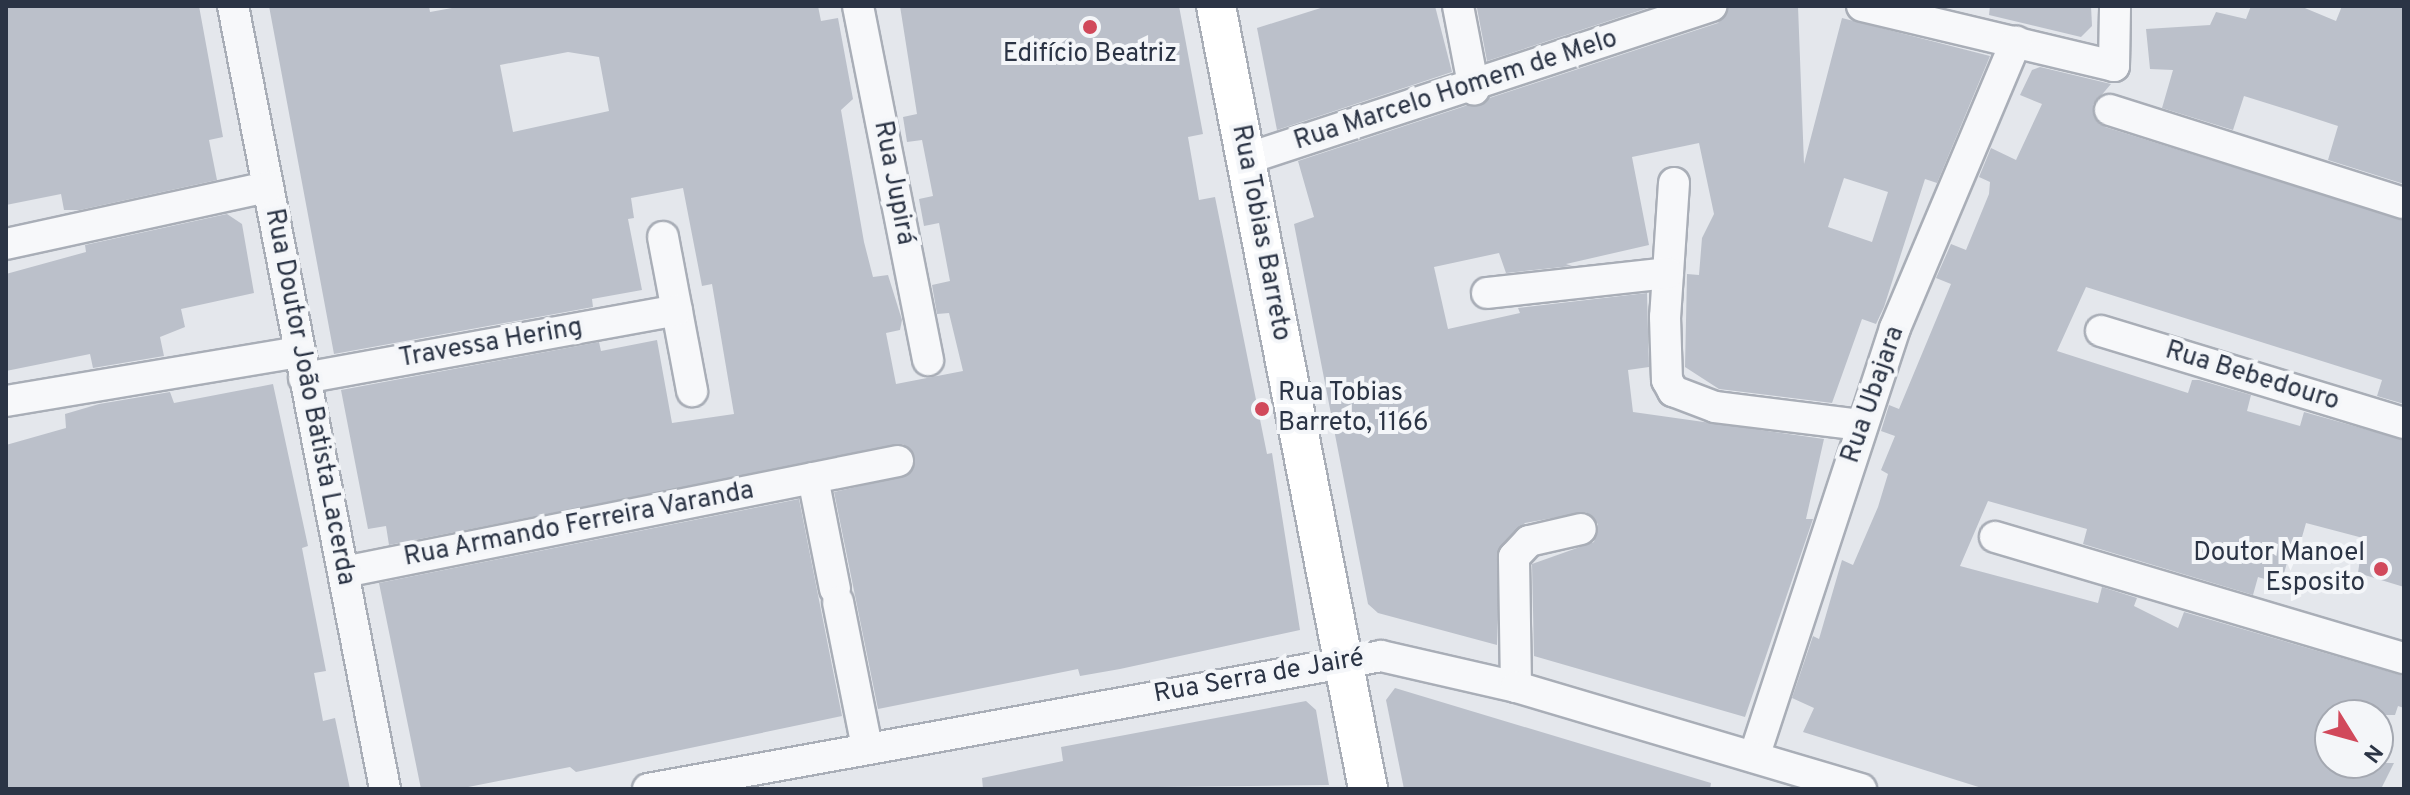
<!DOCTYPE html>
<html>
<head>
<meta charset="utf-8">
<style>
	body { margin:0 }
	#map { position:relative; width:2410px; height:795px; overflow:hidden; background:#e4e7ec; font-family:Overpass,sans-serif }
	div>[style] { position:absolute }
	.building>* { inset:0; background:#bbc0ca }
	.roads { filter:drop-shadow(2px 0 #a9aeb7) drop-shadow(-2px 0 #a9aeb7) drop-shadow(0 2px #a9aeb7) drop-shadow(0 -2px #a9aeb7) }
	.minor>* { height:30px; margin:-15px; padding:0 15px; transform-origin:15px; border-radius:15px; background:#f7f8fa }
	.major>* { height:38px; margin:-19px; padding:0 19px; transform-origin:19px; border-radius:19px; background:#fff }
	.dots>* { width:22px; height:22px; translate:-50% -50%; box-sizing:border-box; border:4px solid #f4f6f9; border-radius:50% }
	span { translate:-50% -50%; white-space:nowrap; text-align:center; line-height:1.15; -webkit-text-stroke:8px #f4f6f9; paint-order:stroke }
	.poi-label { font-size:26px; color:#2b3445 }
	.left { translate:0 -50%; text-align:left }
	.right { translate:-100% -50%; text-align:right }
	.street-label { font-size:26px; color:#2b3445 }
	.frame { position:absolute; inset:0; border:8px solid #2b3445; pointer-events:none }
	.north { position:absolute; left:2314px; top:699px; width:80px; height:80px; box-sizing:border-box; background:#f4f6f9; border:2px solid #a4a8b1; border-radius:50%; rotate:127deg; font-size:22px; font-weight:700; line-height:32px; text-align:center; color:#2b3445 }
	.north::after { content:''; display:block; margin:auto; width:28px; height:36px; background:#d1495b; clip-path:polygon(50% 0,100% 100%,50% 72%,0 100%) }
</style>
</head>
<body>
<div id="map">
	<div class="building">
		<i style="clip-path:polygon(6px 6px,199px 6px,223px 137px,209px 140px,217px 180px,80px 210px,64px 210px,61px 194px,6px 205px)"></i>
		<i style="clip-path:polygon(evenodd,269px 6px,429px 6px,430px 12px,463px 6px,818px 6px,821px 21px,838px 18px,853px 99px,841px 110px,864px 242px,873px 277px,888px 275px,902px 320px,900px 330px,886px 333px,896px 384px,963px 371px,949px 313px,937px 314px,932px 285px,950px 281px,939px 223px,924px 226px,919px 199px,933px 196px,922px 140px,907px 142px,903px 117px,917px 114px,900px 6px,1179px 6px,1203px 134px,1188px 137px,1199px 200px,1215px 197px,1267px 454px,1272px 453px,1300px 630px,1120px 669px,1080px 676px,1078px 669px,878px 709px,834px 492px,909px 475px,915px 457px,903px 444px,389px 545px,386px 526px,368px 529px,341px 390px,599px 342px,601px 351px,657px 340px,672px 423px,734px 414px,712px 284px,702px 286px,683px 188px,631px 198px,634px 218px,628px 219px,642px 290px,592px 299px,593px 307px,334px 354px,269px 6px,568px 52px,599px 57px,609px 111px,513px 132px,500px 65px,568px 52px)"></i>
		<i style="clip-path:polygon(1327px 6px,1435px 6px,1452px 72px,1277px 130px,1257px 28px)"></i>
		<i style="clip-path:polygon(1485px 6px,1654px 6px,1487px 61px,1477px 8px)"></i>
		<i style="clip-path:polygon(evenodd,1730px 6px,1798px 6px,1804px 164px,1842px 18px,1990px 56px,1937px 183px,1925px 179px,1884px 307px,1876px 324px,1862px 319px,1832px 403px,1719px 389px,1685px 367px,1687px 274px,1699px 275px,1702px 238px,1714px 214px,1699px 143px,1632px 157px,1649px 245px,1566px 264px,1572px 266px,1506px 273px,1499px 253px,1434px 267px,1448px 329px,1520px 313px,1518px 308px,1647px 293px,1649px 367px,1628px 370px,1633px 412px,1824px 439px,1806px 519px,1813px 519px,1745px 717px,1534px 656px,1532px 564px,1594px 542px,1598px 524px,1586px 512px,1525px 523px,1501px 545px,1497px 645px,1378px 613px,1368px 604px,1294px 224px,1314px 217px,1298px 161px,1718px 23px,1730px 6px,1844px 178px,1888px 192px,1872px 242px,1828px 227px,1844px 178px)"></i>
		<i style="clip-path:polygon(1990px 6px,2091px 6px,2092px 26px,2081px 37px,1989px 15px)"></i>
		<i style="clip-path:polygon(2251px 6px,2300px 6px,2336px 21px,2342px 6px,2404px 6px,2404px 184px,2328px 160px,2338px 126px,2289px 110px,2244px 96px,2233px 130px,2162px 108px,2173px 70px,2150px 69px,2146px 29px,2210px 25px,2216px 12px,2246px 19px)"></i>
		<i style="clip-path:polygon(2040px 67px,2111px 84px,2093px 105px,2105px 127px,2404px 220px,2404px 404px,2377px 396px,2382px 380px,2086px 287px,2057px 351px,2188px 393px,2192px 380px,2199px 380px,2251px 395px,2247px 411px,2300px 426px,2304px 412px,2404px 440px,2404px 587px,2358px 573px,2363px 538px,2306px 523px,2300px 544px,2293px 541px,2281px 584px,2258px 577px,2253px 595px,2083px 544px,2087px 529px,1988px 501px,1960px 566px,2098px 603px,2102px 587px,2137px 598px,2134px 606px,2178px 628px,2184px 612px,2404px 676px,2404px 708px,2398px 706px,2395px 715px,2330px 715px,2330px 763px,2394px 763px,2381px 789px,1985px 789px,1803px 732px,1814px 708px,1792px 698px,1813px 636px,1819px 639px,1842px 560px,1853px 565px,1878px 507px,1888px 474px,1881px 470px,1895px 436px,1881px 431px,1889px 405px,1899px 409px,1951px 284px,1936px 278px,1951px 244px,1966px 250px,1989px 194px,1990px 182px,1979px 177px,1991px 148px,2016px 160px,2042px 104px,2020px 95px,2032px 70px)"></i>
		<i style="clip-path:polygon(227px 214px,242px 224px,254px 293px,181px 309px,185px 327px,160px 337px,164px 356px,93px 368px,90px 354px,6px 371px,6px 274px,86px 252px,85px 245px)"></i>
		<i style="clip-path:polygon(273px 384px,308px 546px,302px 548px,326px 671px,314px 673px,323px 721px,335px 718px,350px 789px,6px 789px,6px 445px,66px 428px,65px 414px,99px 404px,170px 392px,174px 403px)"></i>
		<i style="clip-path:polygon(799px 499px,842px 716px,576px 772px,570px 767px,458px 789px,421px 789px,379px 583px)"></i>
		<i style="clip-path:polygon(1395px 688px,1711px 783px,1710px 789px,1404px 789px,1386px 700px)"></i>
		<i style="clip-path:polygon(1306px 701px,1316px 710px,1329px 785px,983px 789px,982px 778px,1063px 761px,1061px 747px)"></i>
	</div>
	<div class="roads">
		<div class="minor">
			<i style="left:233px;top:6px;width:798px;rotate:79.01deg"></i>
			<i style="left:858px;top:6px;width:361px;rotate:78.8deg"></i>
			<i style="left:1458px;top:6px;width:85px;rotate:79.1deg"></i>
			<i style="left:1862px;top:6px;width:259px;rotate:13.4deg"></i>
			<i style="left:2114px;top:66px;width:60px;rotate:-89deg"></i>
			<i style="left:2110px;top:110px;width:308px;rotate:17.6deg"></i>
			<i style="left:1246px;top:159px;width:490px;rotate:-18.2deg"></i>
			<i style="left:1674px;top:183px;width:134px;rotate:93.8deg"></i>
			<i style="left:1665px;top:317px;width:63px;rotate:88.2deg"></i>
			<i style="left:1667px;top:380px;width:13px;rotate:61deg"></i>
			<i style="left:1673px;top:391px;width:45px;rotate:20.9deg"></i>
			<i style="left:1715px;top:407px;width:148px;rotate:7deg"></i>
			<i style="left:663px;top:237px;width:157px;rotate:79.3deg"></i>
			<i style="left:6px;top:244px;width:268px;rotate:-12.3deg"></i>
			<i style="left:1487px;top:293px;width:182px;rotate:-6.3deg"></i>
			<i style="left:2101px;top:331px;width:317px;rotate:16.9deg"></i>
			<i style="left:304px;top:378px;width:379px;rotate:-10.3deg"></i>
			<i style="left:6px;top:401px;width:297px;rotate:-9.5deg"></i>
			<i style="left:813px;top:478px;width:113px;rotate:78.8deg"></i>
			<i style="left:1995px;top:537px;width:427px;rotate:16.5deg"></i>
			<i style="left:344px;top:572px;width:565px;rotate:-11.33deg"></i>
			<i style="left:838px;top:602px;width:148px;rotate:78.7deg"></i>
			<i style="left:1516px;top:687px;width:130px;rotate:-90.9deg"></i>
			<i style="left:1514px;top:557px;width:22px;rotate:-47deg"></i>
			<i style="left:1529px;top:541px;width:53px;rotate:-13deg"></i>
			<i style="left:1754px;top:757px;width:452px;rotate:-71.8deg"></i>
			<i style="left:1895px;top:328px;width:311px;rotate:-67.1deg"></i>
			<i style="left:648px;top:789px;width:745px;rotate:-10.28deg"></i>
			<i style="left:1381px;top:656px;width:139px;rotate:12.9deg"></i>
			<i style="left:1516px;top:687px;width:360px;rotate:16.5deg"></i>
		</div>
		<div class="major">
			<i style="left:1216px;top:6px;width:798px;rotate:79.01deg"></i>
		</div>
	</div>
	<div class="dots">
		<i style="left:1090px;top:27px;background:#d1495b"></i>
		<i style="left:1262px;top:409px;background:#d1495b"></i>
		<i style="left:2381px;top:569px;background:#d1495b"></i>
	</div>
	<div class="poi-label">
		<span style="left:1090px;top:55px">Edifício Beatriz</span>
		<span class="left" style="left:1278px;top:409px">Rua Tobias<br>Barreto, 1166</span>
		<span class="right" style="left:2365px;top:569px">Doutor Manoel<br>Esposito</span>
	</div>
	<div class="street-label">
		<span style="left:1456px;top:91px;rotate:-18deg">Rua Marcelo Homem de Melo</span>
		<span style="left:893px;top:183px;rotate:79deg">Rua Jupirá</span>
		<span style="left:1260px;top:233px;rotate:79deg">Rua Tobias Barreto</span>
		<span style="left:491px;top:344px;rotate:-10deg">Travessa Hering</span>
		<span style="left:2252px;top:377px;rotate:17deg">Rua Bebedouro</span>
		<span style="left:1874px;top:395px;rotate:-71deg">Rua Ubajara</span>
		<span style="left:309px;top:397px;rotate:79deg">Rua Doutor João Batista Lacerda</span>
		<span style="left:579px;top:525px;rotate:-11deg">Rua Armando Ferreira Varanda</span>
		<span style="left:1259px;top:677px;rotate:-10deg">Rua Serra de Jairé</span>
	</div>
	<div class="frame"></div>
	<div class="north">N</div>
</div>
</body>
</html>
